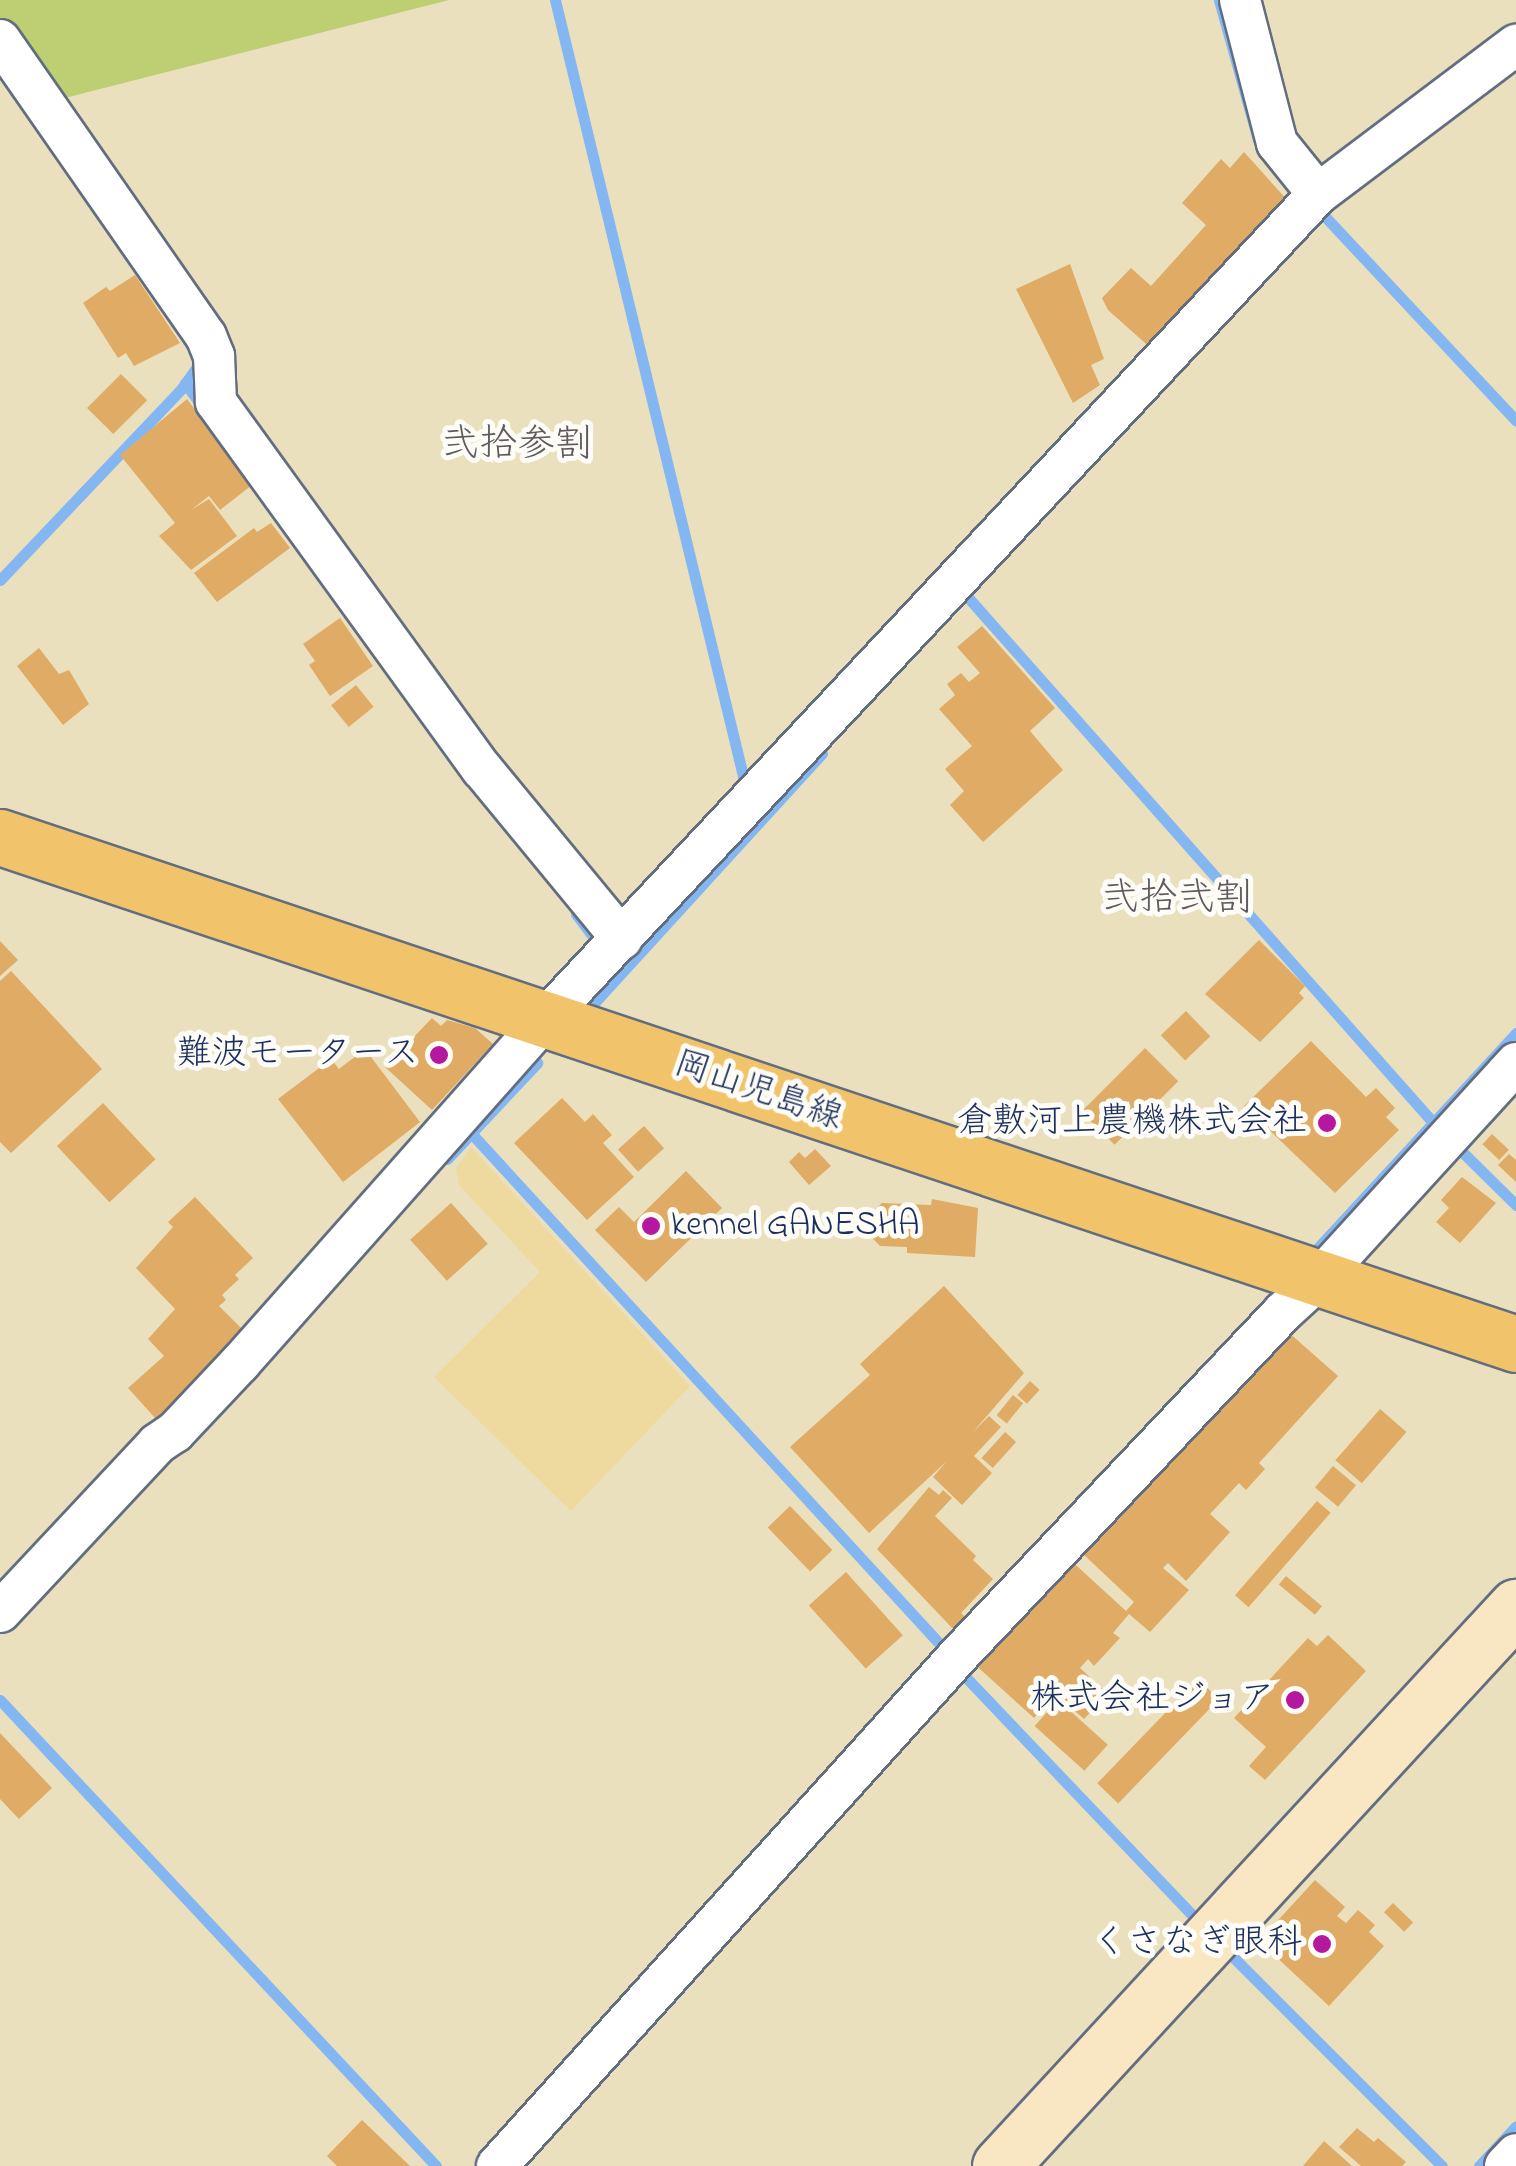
<!DOCTYPE html>
<html>
<head>
<meta charset="utf-8">
<style>
	body { margin:0 }
	#map { position:relative; width:1516px; height:2166px; overflow:hidden; background:#eae0be; font-family:"Indie Flower","Klee One",sans-serif }
	div>[style] { position:absolute }
	.green>* { inset:0; background:#bdcf72 }
	.sand>* { inset:0; background:#eeda9e }
	.stream>* { height:11px; margin:-5.5px; padding:0 5.5px; transform-origin:5.5px; border-radius:5.5px; background:#84b7f1 }
	.building>* { inset:0; background:#dfab65; transform-origin:0 0 }
	.roads { filter:drop-shadow(2px 0 #636d80) drop-shadow(-2px 0 #636d80) drop-shadow(0 2px #636d80) drop-shadow(0 -2px #636d80) }
	.street>* { height:40px; margin:-20px; padding:0 20px; transform-origin:20px; border-radius:20px; background:#fff }
	.secondary>* { height:55px; margin:-27.5px; padding:0 27.5px; transform-origin:27.5px; border-radius:27.5px; background:#f9e7c3 }
	.primary>* { height:55px; margin:-27.5px; padding:0 27.5px; transform-origin:27.5px; border-radius:27.5px; background:#f1c36a }
	.dots>* { width:28px; height:28px; translate:-50% -50%; box-sizing:border-box; border:5px solid #fdfcf7; border-radius:50% }
	span { translate:-50% -50%; white-space:nowrap; text-align:center; line-height:1.15; -webkit-text-stroke:10px #fdfcf7; paint-order:stroke }
	.poi-label { font-size:35px; color:#1b2f5e }
	.right { translate:-100% -50%; text-align:right }
	.left { translate:0 -50%; text-align:left }
	.street-label { font-size:35px; color:#1b2f5e }
	.neighbourhood-label { font-size:38px; color:#605a60 }
</style>
</head>
<body>
<div id="map">
	<div class="green">
		<i style="clip-path:polygon(0 0,449px 0,57px 100px,0 22px)"></i>
	</div>
	<div class="sand">
		<i style="clip-path:polygon(471px 1147px,690px 1386px,571px 1511px,434px 1377px,540px 1272px,459px 1185px,456px 1168px)"></i>
	</div>
	<div class="stream">
		<i style="left:555px;top:0;width:803px;rotate:76.38deg"></i>
		<i style="left:1219px;top:0;width:145px;rotate:74.4deg"></i>
		<i style="left:1317px;top:208px;width:291px;rotate:46.9deg"></i>
		<i style="left:185px;top:383px;width:31px;rotate:54deg"></i>
		<i style="left:0;top:580px;width:265px;rotate:-46.5deg"></i>
		<i style="left:182px;top:388px;width:35px;rotate:-55deg"></i>
		<i style="left:965px;top:594px;width:713px;rotate:48.47deg"></i>
		<i style="left:1438px;top:1128px;width:110px;rotate:44.6deg"></i>
		<i style="left:576px;top:914px;width:25px;rotate:53deg"></i>
		<i style="left:584px;top:1014px;width:353px;rotate:-47.6deg"></i>
		<i style="left:471px;top:1133px;width:704px;rotate:47.47deg"></i>
		<i style="left:447px;top:1159px;width:132px;rotate:-46.8deg"></i>
		<i style="left:1314px;top:1252px;width:298px;rotate:-47.3deg"></i>
		<i style="left:958px;top:1669px;width:345px;rotate:46.4deg"></i>
		<i style="left:0;top:1700px;width:638px;rotate:46.9deg"></i>
		<i style="left:1229px;top:1953px;width:301px;rotate:45deg"></i>
		<i style="left:1479px;top:2166px;width:54px;rotate:-47.2deg"></i>
	</div>
	<div class="building">
		<i style="clip-path:polygon(1244px 152px,1289px 202px,1154px 351px,1108px 310px,1102px 298px,1131px 268px,1151px 286px,1206px 225px,1182px 203px,1221px 159px,1230px 168px)"></i>
		<i style="clip-path:polygon(1070px 264px,1104px 359px,1091px 365px,1100px 385px,1073px 403px,1016px 289px)"></i>
		<i style="clip-path:polygon(135px 275px,180px 343px,134px 366px,126px 353px,118px 358px,83px 303px,106px 287px,110px 291px)"></i>
		<i style="left:121px;top:374px;width:37px;height:48px;rotate:45deg"></i>
		<i style="clip-path:polygon(187px 399px,252px 485px,220px 510px,209px 496px,191px 510px,209px 499px,237px 536px,191px 570px,159px 536px,175px 523px,120px 455px)"></i>
		<i style="clip-path:polygon(271px 523px,290px 548px,217px 602px,194px 573px,254px 528px,257px 532px)"></i>
		<i style="clip-path:polygon(340px 618px,373px 666px,330px 696px,309px 665px,315px 661px,303px 644px)"></i>
		<i style="clip-path:polygon(982px 626px,1055px 708px,1030px 731px,1063px 770px,983px 842px,950px 805px,964px 791px,945px 769px,972px 746px,939px 709px,955px 695px,947px 684px,961px 673px,969px 682px,980px 673px,957px 647px)"></i>
		<i style="clip-path:polygon(39px 648px,59px 674px,69px 670px,89px 704px,63px 725px,17px 666px)"></i>
		<i style="left:356px;top:685px;width:28px;height:32px;rotate:51deg"></i>
		<i style="clip-path:polygon(1259px 940px,1305px 986px,1299px 993px,1304px 998px,1260px 1042px,1205px 994px)"></i>
		<i style="clip-path:polygon(0 941px,18px 960px,0 976px)"></i>
		<i style="clip-path:polygon(11px 971px,102px 1069px,11px 1153px,0 1142px,0 981px)"></i>
		<i style="left:1186px;top:1011px;width:35px;height:35px;rotate:46deg"></i>
		<i style="clip-path:polygon(432px 1018px,441px 1026px,447px 1020px,475px 1028px,493px 1044px,432px 1110px,385px 1067px)"></i>
		<i style="clip-path:polygon(1311px 1041px,1366px 1097px,1376px 1088px,1395px 1108px,1386px 1117px,1399px 1130px,1335px 1193px,1244px 1106px)"></i>
		<i style="left:1145px;top:1048px;width:47px;height:90px;rotate:45deg"></i>
		<i style="clip-path:polygon(365px 1049px,420px 1122px,343px 1182px,278px 1099px,331px 1059px,339px 1069px)"></i>
		<i style="clip-path:polygon(562px 1098px,585px 1122px,593px 1114px,612px 1135px,603px 1143px,634px 1177px,587px 1220px,514px 1143px)"></i>
		<i style="left:103px;top:1103px;width:77px;height:63px;rotate:47deg"></i>
		<i style="left:644px;top:1126px;width:30px;height:35px;rotate:48deg"></i>
		<i style="left:1492px;top:1134px;width:23px;height:14px;rotate:43deg"></i>
		<i style="clip-path:polygon(815px 1149px,831px 1166px,809px 1185px,789px 1162px,799px 1152px,805px 1158px)"></i>
		<i style="clip-path:polygon(1509px 1154px,1516px 1160px,1516px 1182px,1498px 1165px)"></i>
		<i style="clip-path:polygon(686px 1171px,722px 1208px,646px 1282px,595px 1230px,619px 1207px,634px 1222px)"></i>
		<i style="clip-path:polygon(1462px 1177px,1496px 1203px,1460px 1243px,1436px 1222px,1449px 1208px,1441px 1200px)"></i>
		<i style="clip-path:polygon(195px 1197px,253px 1258px,235px 1275px,239px 1279px,222px 1295px,226px 1300px,219px 1306px,245px 1332px,156px 1419px,128px 1388px,164px 1356px,148px 1339px,175px 1309px,136px 1268px,173px 1227px,168px 1222px)"></i>
		<i style="clip-path:polygon(932px 1199px,978px 1208px,975px 1257px,907px 1253px,907px 1247px,880px 1246px,859px 1224px,882px 1203px,931px 1205px)"></i>
		<i style="left:451px;top:1203px;width:55px;height:55px;rotate:48deg"></i>
		<i style="clip-path:polygon(944px 1286px,1024px 1373px,973px 1432px,989px 1416px,1001px 1427px,974px 1456px,992px 1473px,962px 1505px,933px 1477px,947px 1461px,869px 1533px,790px 1447px,870px 1375px,860px 1364px)"></i>
		<i style="clip-path:polygon(1287px 1331px,1338px 1376px,1259px 1463px,1265px 1469px,1246px 1490px,1239px 1483px,1210px 1514px,1230px 1532px,1186px 1581px,1168px 1563px,1163px 1568px,1189px 1590px,1150px 1632px,1129px 1614px,1113px 1633px,1120px 1638px,1094px 1666px,1088px 1659px,1080px 1668px,1108px 1694px,1084px 1719px,1056px 1694px,1034px 1718px,971px 1661px,1066px 1556px,1126px 1611px,1134px 1602px,1083px 1554px)"></i>
		<i style="left:1030px;top:1381px;width:13px;height:19px;rotate:42deg"></i>
		<i style="left:1013px;top:1395px;width:13px;height:26px;rotate:39deg"></i>
		<i style="left:1380px;top:1409px;width:35px;height:68px;rotate:41deg"></i>
		<i style="left:1005px;top:1432px;width:15px;height:35px;rotate:42deg"></i>
		<i style="left:1333px;top:1466px;width:30px;height:28px;rotate:40deg"></i>
		<i style="clip-path:polygon(929px 1487px,939px 1495px,943px 1490px,952px 1498px,935px 1516px,976px 1556px,973px 1560px,993px 1579px,961px 1613px,965px 1617px,954px 1630px,877px 1549px)"></i>
		<i style="left:1317px;top:1501px;width:18px;height:125px;rotate:41deg"></i>
		<i style="left:790px;top:1506px;width:61px;height:31px;rotate:46deg"></i>
		<i style="left:846px;top:1572px;width:85px;height:50px;rotate:48deg"></i>
		<i style="left:1286px;top:1576px;width:47px;height:11px;rotate:40deg"></i>
		<i style="clip-path:polygon(1328px 1635px,1366px 1671px,1265px 1780px,1249px 1766px,1266px 1747px,1234px 1718px,1308px 1638px,1317px 1646px)"></i>
		<i style="left:1198px;top:1679px;width:29px;height:145px;rotate:44deg"></i>
		<i style="left:1058px;top:1700px;width:67px;height:35px;rotate:42deg"></i>
		<i style="clip-path:polygon(0 1733px,52px 1788px,19px 1819px,0 1799px)"></i>
		<i style="clip-path:polygon(1315px 1880px,1345px 1907px,1337px 1916px,1346px 1923px,1358px 1910px,1375px 1925px,1369px 1932px,1384px 1946px,1329px 2006px,1259px 1941px)"></i>
		<i style="left:1393px;top:1903px;width:28px;height:13px;rotate:44deg"></i>
		<i style="clip-path:polygon(362px 2120px,410px 2166px,337px 2166px,327px 2156px)"></i>
		<i style="clip-path:polygon(1357px 2128px,1374px 2142px,1378px 2138px,1406px 2162px,1402px 2166px,1361px 2166px,1339px 2147px)"></i>
		<i style="clip-path:polygon(1324px 2141px,1352px 2166px,1303px 2166px)"></i>
	</div>
	<div class="roads">
		<div class="street">
			<i style="left:1240px;top:0;width:148px;rotate:75.5deg"></i>
			<i style="left:1277px;top:143px;width:65px;rotate:51.2deg"></i>
			<i style="left:0;top:40px;width:361px;rotate:55.2deg"></i>
			<i style="left:206px;top:336px;width:22px;rotate:68deg"></i>
			<i style="left:214px;top:356px;width:46px;rotate:87.5deg"></i>
			<i style="left:216px;top:402px;width:453px;rotate:54.1deg"></i>
			<i style="left:482px;top:769px;width:220px;rotate:50.5deg"></i>
			<i style="left:0;top:1612px;width:230px;rotate:-46.9deg"></i>
			<i style="left:157px;top:1444px;width:22px;rotate:-34deg"></i>
			<i style="left:175px;top:1432px;width:95px;rotate:-46.7deg"></i>
			<i style="left:240px;top:1363px;width:458px;rotate:-48.4deg"></i>
			<i style="left:544px;top:1020px;width:1132px;rotate:-46.86deg"></i>
			<i style="left:1318px;top:194px;width:248px;rotate:-37deg"></i>
			<i style="left:497px;top:2166px;width:686px;rotate:-47.89deg"></i>
			<i style="left:957px;top:1657px;width:473px;rotate:-46.6deg"></i>
			<i style="left:1282px;top:1313px;width:49px;rotate:-42.5deg"></i>
			<i style="left:1318px;top:1280px;width:294px;rotate:-47.6deg"></i>
			<i style="left:1505px;top:2166px;width:16px;rotate:-47deg"></i>
		</div>
		<div class="secondary">
			<i style="left:1000px;top:2166px;width:761px;rotate:-47.29deg"></i>
		</div>
		<div class="primary">
			<i style="left:0;top:837px;width:1599px;rotate:18.49deg"></i>
		</div>
	</div>
	<div class="dots">
		<i style="left:439px;top:1055px;background:#b5179e"></i>
		<i style="left:1327px;top:1123px;background:#b5179e"></i>
		<i style="left:651px;top:1226px;background:#b5179e"></i>
		<i style="left:1295px;top:1700px;background:#b5179e"></i>
		<i style="left:1322px;top:1944px;background:#b5179e"></i>
	</div>
	<div class="poi-label">
		<span class="right" style="left:419px;top:1055px">難波モータース</span>
		<span class="right" style="left:1307px;top:1123px">倉敷河上農機株式会社</span>
		<span class="left" style="left:671px;top:1226px">kennel GANESHA</span>
		<span class="right" style="left:1275px;top:1700px">株式会社ジョア</span>
		<span class="right" style="left:1302px;top:1944px">くさなぎ眼科</span>
	</div>
	<div class="street-label">
		<span style="left:758px;top:1092px;rotate:19deg">岡山児島線</span>
	</div>
	<div class="neighbourhood-label">
		<span style="left:517px;top:447px">弐拾参割</span>
		<span style="left:1177px;top:901px">弐拾弐割</span>
	</div>
</div>
</body>
</html>
